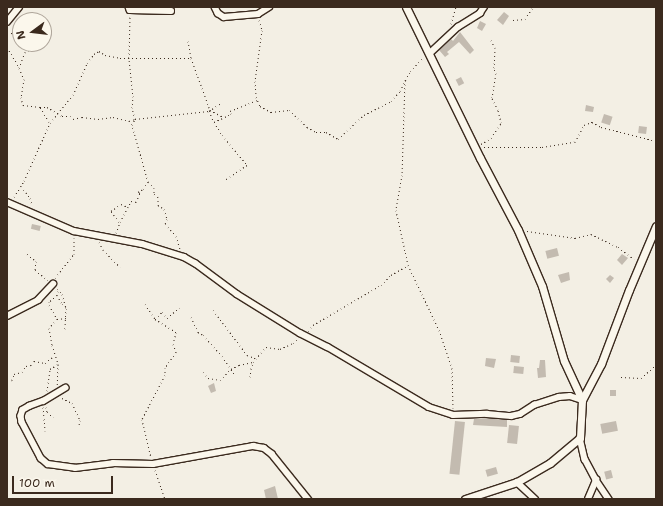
<!DOCTYPE html>
<html>
<head>
<meta charset="utf-8">
<style>
	body { margin:0 }
	#map { position:relative; width:663px; height:506px; overflow:hidden; background:#f3efe4; font-family:"Shantell Sans",sans-serif }
	div>[style] { position:absolute }
	.building>* { inset:0; background:#c3bbb0; transform-origin:0 0 }
	.path>* { height:1px; margin-top:-0.5px; transform-origin:0; background:repeating-linear-gradient(90deg,#3b2a1e 0 1px,transparent 0 4px) }
	.roads { filter:drop-shadow(1px 0 #3b2a1e) drop-shadow(-1px 0 #3b2a1e) drop-shadow(0 1px #3b2a1e) drop-shadow(0 -1px #3b2a1e) }
	.minor>* { height:5.5px; margin:-2.75px; padding:0 2.75px; transform-origin:2.75px; border-radius:2.75px; background:#fbf7ec }
	.tertiary>* { height:7px; margin:-3.5px; padding:0 3.5px; transform-origin:3.5px; border-radius:3.5px; background:#fbf7ec }
	span { translate:-50% -50%; white-space:nowrap; text-align:center; line-height:1.15; -webkit-text-stroke:4px #fbf7ec; paint-order:stroke }
	.frame { position:absolute; inset:0; border:8px solid #3b2a1e; pointer-events:none }
	.north { position:absolute; left:12px; top:12px; width:40px; height:40px; box-sizing:border-box; background:#fbf7ec; border:1px solid #aea59a; border-radius:50%; rotate:255deg; font-size:11px; font-weight:700; line-height:16px; text-align:center; color:#3b2a1e }
	.north::after { content:''; display:block; margin:auto; width:14px; height:18px; background:#3b2a1e; clip-path:polygon(50% 0,100% 100%,50% 72%,0 100%) }
	.scale { position:absolute; left:12px; top:476px; width:101px; height:18px; box-sizing:border-box; border:2px solid #3b2a1e; border-top:0; padding-left:5px; font-size:12px; line-height:14px; white-space:nowrap; color:#3b2a1e; -webkit-text-stroke:3px #fbf7ec; paint-order:stroke }
</style>
</head>
<body>
<div id="map">
	<div class="building">
		<i style="clip-path:polygon(504px 12px,509px 16px,503px 25px,497px 20px)"></i>
		<i style="clip-path:polygon(480px 21px,486px 24px,482px 31px,477px 28px)"></i>
		<i style="clip-path:polygon(460px 32px,474px 50px,470px 54px,459px 42px,447px 52px,449px 54px,445px 57px,439px 50px,451px 39px,453px 41px)"></i>
		<i style="left:461px;top:77px;width:7px;height:6px;rotate:63deg"></i>
		<i style="clip-path:polygon(586px 105px,594px 107px,593px 112px,585px 111px)"></i>
		<i style="left:604px;top:114px;width:9px;height:9px;rotate:18deg"></i>
		<i style="left:639px;top:126px;width:8px;height:7px;rotate:7deg"></i>
		<i style="left:32px;top:224px;width:9px;height:5px;rotate:13deg"></i>
		<i style="left:557px;top:248px;width:8px;height:12px;rotate:76deg"></i>
		<i style="clip-path:polygon(622px 254px,628px 258px,622px 265px,617px 260px)"></i>
		<i style="clip-path:polygon(569px 272px,570px 280px,561px 283px,558px 275px)"></i>
		<i style="clip-path:polygon(610px 275px,614px 278px,610px 283px,606px 279px)"></i>
		<i style="left:511px;top:355px;width:9px;height:7px;rotate:6deg"></i>
		<i style="clip-path:polygon(486px 358px,496px 359px,494px 368px,485px 366px)"></i>
		<i style="clip-path:polygon(540px 360px,545px 360px,546px 377px,538px 378px,537px 368px,539px 368px)"></i>
		<i style="left:514px;top:366px;width:10px;height:7px;rotate:6deg"></i>
		<i style="clip-path:polygon(214px 383px,216px 391px,211px 393px,208px 386px)"></i>
		<i style="left:610px;top:390px;width:6px;height:6px"></i>
		<i style="clip-path:polygon(487px 418px,507px 420px,507px 427px,473px 425px,474px 419px)"></i>
		<i style="left:455px;top:421px;width:10px;height:53px;rotate:6deg"></i>
		<i style="left:616px;top:421px;width:10px;height:16px;rotate:79deg"></i>
		<i style="left:509px;top:425px;width:10px;height:18px;rotate:6deg"></i>
		<i style="left:496px;top:467px;width:7px;height:11px;rotate:74deg"></i>
		<i style="left:611px;top:470px;width:8px;height:7px;rotate:76deg"></i>
		<i style="clip-path:polygon(275px 486px,278px 499px,266px 499px,264px 490px)"></i>
	</div>
	<div class="path">
		<i style="left:259px;top:20px;width:10px;rotate:73deg"></i>
		<i style="left:262px;top:30px;width:51px;rotate:97.8deg"></i>
		<i style="left:255px;top:81px;width:16px;rotate:86deg"></i>
		<i style="left:256px;top:97px;width:10px;rotate:66deg"></i>
		<i style="left:260px;top:106px;width:13px;rotate:29deg"></i>
		<i style="left:271px;top:112px;width:18px;rotate:-6deg"></i>
		<i style="left:289px;top:110px;width:25px;rotate:43deg"></i>
		<i style="left:307px;top:127px;width:10px;rotate:29deg"></i>
		<i style="left:316px;top:132px;width:10px"></i>
		<i style="left:326px;top:132px;width:14px;rotate:30deg"></i>
		<i style="left:338px;top:139px;width:35px;rotate:-43deg"></i>
		<i style="left:364px;top:115px;width:30px;rotate:-27deg"></i>
		<i style="left:391px;top:101px;width:13px;rotate:-48deg"></i>
		<i style="left:400px;top:91px;width:22px;rotate:-63deg"></i>
		<i style="left:410px;top:71px;width:18px;rotate:-45deg"></i>
		<i style="left:513px;top:20px;width:12px;rotate:-5deg"></i>
		<i style="left:525px;top:19px;width:14px;rotate:-56deg"></i>
		<i style="left:451px;top:24px;width:18px;rotate:-74deg"></i>
		<i style="left:7px;top:32px;width:13px;rotate:13deg"></i>
		<i style="left:188px;top:41px;width:17px;rotate:80deg"></i>
		<i style="left:31px;top:44px;width:6px;rotate:108deg"></i>
		<i style="left:29px;top:50px;width:4px;rotate:153deg"></i>
		<i style="left:25px;top:52px;width:17px;rotate:111deg"></i>
		<i style="left:19px;top:68px;width:12px;rotate:66deg"></i>
		<i style="left:24px;top:79px;width:18px;rotate:99deg"></i>
		<i style="left:21px;top:97px;width:8px;rotate:76deg"></i>
		<i style="left:23px;top:105px;width:17px;rotate:7deg"></i>
		<i style="left:7px;top:47px;width:23px;rotate:59deg"></i>
		<i style="left:405px;top:80px;width:95px;rotate:91.8deg"></i>
		<i style="left:402px;top:175px;width:36px;rotate:100deg"></i>
		<i style="left:396px;top:210px;width:56px;rotate:77.7deg"></i>
		<i style="left:408px;top:265px;width:72px;rotate:64.5deg"></i>
		<i style="left:439px;top:330px;width:40px;rotate:71.1deg"></i>
		<i style="left:452px;top:368px;width:40px;rotate:88.6deg"></i>
		<i style="left:209px;top:111px;width:12px;rotate:66deg"></i>
		<i style="left:214px;top:122px;width:19px;rotate:-25deg"></i>
		<i style="left:231px;top:114px;width:3px;rotate:-108deg"></i>
		<i style="left:230px;top:111px;width:29px;rotate:-22deg"></i>
		<i style="left:49px;top:122px;width:17px;rotate:-121deg"></i>
		<i style="left:40px;top:107px;width:7px"></i>
		<i style="left:47px;top:107px;width:17px;rotate:31deg"></i>
		<i style="left:62px;top:116px;width:8px"></i>
		<i style="left:70px;top:116px;width:4px;rotate:45deg"></i>
		<i style="left:73px;top:119px;width:9px;rotate:-13deg"></i>
		<i style="left:82px;top:117px;width:16px;rotate:7deg"></i>
		<i style="left:98px;top:119px;width:15px;rotate:-8deg"></i>
		<i style="left:113px;top:117px;width:16px;rotate:14deg"></i>
		<i style="left:214px;top:122px;width:15px;rotate:58deg"></i>
		<i style="left:222px;top:135px;width:39px;rotate:50deg"></i>
		<i style="left:247px;top:165px;width:27px;rotate:146deg"></i>
		<i style="left:132px;top:124px;width:4px;rotate:-135deg"></i>
		<i style="left:129px;top:121px;width:6px;rotate:-18deg"></i>
		<i style="left:135px;top:119px;width:74px;rotate:-6.2deg"></i>
		<i style="left:209px;top:111px;width:14px;rotate:-34deg"></i>
		<i style="left:481px;top:144px;width:12px;rotate:-31deg"></i>
		<i style="left:491px;top:138px;width:18px;rotate:-56deg"></i>
		<i style="left:501px;top:123px;width:13px;rotate:-103deg"></i>
		<i style="left:498px;top:110px;width:13px;rotate:-117deg"></i>
		<i style="left:492px;top:98px;width:24px;rotate:-81deg"></i>
		<i style="left:496px;top:74px;width:6px;rotate:-108deg"></i>
		<i style="left:494px;top:68px;width:20px;rotate:-87deg"></i>
		<i style="left:495px;top:48px;width:9px;rotate:-117deg"></i>
		<i style="left:484px;top:147px;width:58px"></i>
		<i style="left:542px;top:147px;width:33px;rotate:-9deg"></i>
		<i style="left:575px;top:142px;width:19px;rotate:-62deg"></i>
		<i style="left:584px;top:125px;width:9px;rotate:-21deg"></i>
		<i style="left:592px;top:122px;width:10px;rotate:29deg"></i>
		<i style="left:601px;top:127px;width:57px;rotate:14.3deg"></i>
		<i style="left:148px;top:182px;width:8px;rotate:45deg"></i>
		<i style="left:154px;top:188px;width:6px;rotate:90deg"></i>
		<i style="left:154px;top:194px;width:5px;rotate:37deg"></i>
		<i style="left:158px;top:197px;width:8px;rotate:90deg"></i>
		<i style="left:158px;top:205px;width:7px;rotate:34deg"></i>
		<i style="left:164px;top:209px;width:10px;rotate:73deg"></i>
		<i style="left:167px;top:219px;width:5px;rotate:112deg"></i>
		<i style="left:165px;top:224px;width:16px;rotate:47deg"></i>
		<i style="left:176px;top:236px;width:14px;rotate:73deg"></i>
		<i style="left:21px;top:186px;width:15px;rotate:53deg"></i>
		<i style="left:30px;top:198px;width:7px;rotate:74deg"></i>
		<i style="left:14px;top:197px;width:19px;rotate:-58deg"></i>
		<i style="left:24px;top:181px;width:64px;rotate:-65.9deg"></i>
		<i style="left:50px;top:123px;width:36px;rotate:-51deg"></i>
		<i style="left:73px;top:95px;width:35px;rotate:-66deg"></i>
		<i style="left:87px;top:63px;width:11px;rotate:-52deg"></i>
		<i style="left:94px;top:54px;width:6px;rotate:-31deg"></i>
		<i style="left:99px;top:51px;width:7px;rotate:34deg"></i>
		<i style="left:105px;top:55px;width:15px;rotate:11deg"></i>
		<i style="left:120px;top:58px;width:71px"></i>
		<i style="left:191px;top:58px;width:55px;rotate:69.9deg"></i>
		<i style="left:210px;top:110px;width:15px;rotate:28deg"></i>
		<i style="left:119px;top:222px;width:14px;rotate:-126deg"></i>
		<i style="left:111px;top:211px;width:12px;rotate:-35deg"></i>
		<i style="left:121px;top:204px;width:8px;rotate:23deg"></i>
		<i style="left:527px;top:231px;width:49px;rotate:8.3deg"></i>
		<i style="left:575px;top:238px;width:16px;rotate:-14deg"></i>
		<i style="left:591px;top:234px;width:30px;rotate:26deg"></i>
		<i style="left:618px;top:247px;width:20px;rotate:37deg"></i>
		<i style="left:116px;top:233px;width:12px;rotate:-70deg"></i>
		<i style="left:120px;top:222px;width:24px;rotate:-62deg"></i>
		<i style="left:131px;top:201px;width:5px;rotate:11deg"></i>
		<i style="left:136px;top:202px;width:10px;rotate:-66deg"></i>
		<i style="left:140px;top:193px;width:2px;rotate:-153deg"></i>
		<i style="left:138px;top:192px;width:6px;rotate:-31deg"></i>
		<i style="left:143px;top:189px;width:9px;rotate:-54deg"></i>
		<i style="left:148px;top:182px;width:59px;rotate:-105.7deg"></i>
		<i style="left:132px;top:125px;width:7px;rotate:-63deg"></i>
		<i style="left:135px;top:119px;width:11px;rotate:-105deg"></i>
		<i style="left:132px;top:108px;width:11px;rotate:-85deg"></i>
		<i style="left:133px;top:97px;width:39px;rotate:-96deg"></i>
		<i style="left:129px;top:58px;width:41px;rotate:-88.6deg"></i>
		<i style="left:99px;top:242px;width:9px;rotate:63deg"></i>
		<i style="left:103px;top:250px;width:24px;rotate:45deg"></i>
		<i style="left:27px;top:254px;width:11px;rotate:38deg"></i>
		<i style="left:36px;top:261px;width:9px;rotate:96deg"></i>
		<i style="left:35px;top:270px;width:16px;rotate:38deg"></i>
		<i style="left:55px;top:278px;width:31px;rotate:-52deg"></i>
		<i style="left:74px;top:254px;width:16px;rotate:-90deg"></i>
		<i style="left:57px;top:289px;width:7px;rotate:45deg"></i>
		<i style="left:62px;top:294px;width:15px;rotate:74deg"></i>
		<i style="left:66px;top:308px;width:21px;rotate:93deg"></i>
		<i style="left:58px;top:291px;width:4px;rotate:104deg"></i>
		<i style="left:57px;top:295px;width:10px;rotate:61deg"></i>
		<i style="left:62px;top:304px;width:6px;rotate:45deg"></i>
		<i style="left:57px;top:295px;width:11px;rotate:139deg"></i>
		<i style="left:49px;top:302px;width:3px;rotate:90deg"></i>
		<i style="left:49px;top:305px;width:16px;rotate:60deg"></i>
		<i style="left:57px;top:319px;width:10px;rotate:-6deg"></i>
		<i style="left:145px;top:304px;width:18px;rotate:56deg"></i>
		<i style="left:155px;top:319px;width:25px;rotate:32deg"></i>
		<i style="left:176px;top:332px;width:12px;rotate:104deg"></i>
		<i style="left:173px;top:344px;width:9px;rotate:69deg"></i>
		<i style="left:176px;top:352px;width:19px;rotate:125deg"></i>
		<i style="left:165px;top:368px;width:7px;rotate:90deg"></i>
		<i style="left:165px;top:375px;width:50px;rotate:117.6deg"></i>
		<i style="left:142px;top:419px;width:39px;rotate:77deg"></i>
		<i style="left:213px;top:310px;width:56px;rotate:52.9deg"></i>
		<i style="left:247px;top:355px;width:9px;rotate:21deg"></i>
		<i style="left:191px;top:317px;width:17px;rotate:65deg"></i>
		<i style="left:198px;top:332px;width:6px;rotate:31deg"></i>
		<i style="left:203px;top:335px;width:28px;rotate:48deg"></i>
		<i style="left:222px;top:356px;width:23px;rotate:56deg"></i>
		<i style="left:57px;top:319px;width:12px;rotate:132deg"></i>
		<i style="left:49px;top:328px;width:17px;rotate:80deg"></i>
		<i style="left:52px;top:345px;width:20px;rotate:72deg"></i>
		<i style="left:58px;top:364px;width:23px;rotate:92deg"></i>
		<i style="left:155px;top:319px;width:10px;rotate:-45deg"></i>
		<i style="left:162px;top:312px;width:8px;rotate:50deg"></i>
		<i style="left:167px;top:318px;width:16px;rotate:-40deg"></i>
		<i style="left:308px;top:331px;width:8px;rotate:-50deg"></i>
		<i style="left:313px;top:325px;width:79px;rotate:-30.5deg"></i>
		<i style="left:381px;top:285px;width:14px;rotate:-45deg"></i>
		<i style="left:391px;top:275px;width:20px;rotate:-30deg"></i>
		<i style="left:203px;top:372px;width:8px;rotate:50deg"></i>
		<i style="left:208px;top:378px;width:12px;rotate:9deg"></i>
		<i style="left:220px;top:380px;width:16px;rotate:-45deg"></i>
		<i style="left:231px;top:369px;width:9px;rotate:-27deg"></i>
		<i style="left:239px;top:365px;width:14px;rotate:-12deg"></i>
		<i style="left:250px;top:377px;width:8px;rotate:-83deg"></i>
		<i style="left:251px;top:369px;width:7px;rotate:-74deg"></i>
		<i style="left:253px;top:362px;width:20px;rotate:-49deg"></i>
		<i style="left:266px;top:347px;width:14px;rotate:8deg"></i>
		<i style="left:280px;top:349px;width:14px;rotate:-25deg"></i>
		<i style="left:293px;top:343px;width:7px;rotate:-45deg"></i>
		<i style="left:621px;top:377px;width:20px;rotate:3deg"></i>
		<i style="left:641px;top:378px;width:20px;rotate:-41deg"></i>
		<i style="left:7px;top:382px;width:5px;rotate:-22deg"></i>
		<i style="left:12px;top:380px;width:6px;rotate:-72deg"></i>
		<i style="left:14px;top:374px;width:8px;rotate:-14deg"></i>
		<i style="left:22px;top:372px;width:7px;rotate:-56deg"></i>
		<i style="left:26px;top:366px;width:5px;rotate:-11deg"></i>
		<i style="left:31px;top:365px;width:5px;rotate:-53deg"></i>
		<i style="left:34px;top:361px;width:11px;rotate:10deg"></i>
		<i style="left:45px;top:363px;width:11px;rotate:-38deg"></i>
		<i style="left:47px;top:391px;width:22px;rotate:-82deg"></i>
		<i style="left:50px;top:369px;width:9px;rotate:-32deg"></i>
		<i style="left:62px;top:398px;width:11px;rotate:27deg"></i>
		<i style="left:72px;top:403px;width:19px;rotate:65deg"></i>
		<i style="left:80px;top:420px;width:5px;rotate:101deg"></i>
		<i style="left:43px;top:407px;width:24px;rotate:85deg"></i>
		<i style="left:46px;top:407px;width:5px;rotate:79deg"></i>
		<i style="left:47px;top:412px;width:8px;rotate:40deg"></i>
		<i style="left:155px;top:470px;width:31px;rotate:71deg"></i>
	</div>
	<div class="roads">
		<div class="minor">
			<i style="left:129px;top:7px;width:3px;rotate:72deg"></i>
			<i style="left:130px;top:10px;width:41px;rotate:1.4deg"></i>
			<i style="left:215px;top:7px;width:7px;rotate:63deg"></i>
			<i style="left:218px;top:13px;width:7px;rotate:34deg"></i>
			<i style="left:224px;top:17px;width:34px;rotate:-5deg"></i>
			<i style="left:258px;top:14px;width:13px;rotate:-32deg"></i>
			<i style="left:7px;top:22px;width:19px;rotate:-51deg"></i>
			<i style="left:430px;top:53px;width:38px;rotate:-43deg"></i>
			<i style="left:458px;top:27px;width:26px;rotate:-32deg"></i>
			<i style="left:480px;top:13px;width:7px;rotate:-56deg"></i>
			<i style="left:7px;top:202px;width:73px;rotate:23.4deg"></i>
			<i style="left:74px;top:231px;width:69px;rotate:10.8deg"></i>
			<i style="left:142px;top:244px;width:44px;rotate:17.2deg"></i>
			<i style="left:184px;top:257px;width:13px;rotate:29deg"></i>
			<i style="left:195px;top:263px;width:52px;rotate:36.4deg"></i>
			<i style="left:237px;top:294px;width:74px;rotate:31.8deg"></i>
			<i style="left:300px;top:333px;width:31px;rotate:27deg"></i>
			<i style="left:328px;top:347px;width:117px;rotate:30.7deg"></i>
			<i style="left:429px;top:407px;width:25px;rotate:18deg"></i>
			<i style="left:453px;top:415px;width:34px;rotate:-2deg"></i>
			<i style="left:487px;top:414px;width:24px;rotate:5deg"></i>
			<i style="left:511px;top:416px;width:9px;rotate:-13deg"></i>
			<i style="left:520px;top:414px;width:17px;rotate:-33deg"></i>
			<i style="left:534px;top:405px;width:26px;rotate:-18deg"></i>
			<i style="left:559px;top:397px;width:11px;rotate:-5deg"></i>
			<i style="left:570px;top:396px;width:13px;rotate:18deg"></i>
			<i style="left:7px;top:316px;width:35px;rotate:-27deg"></i>
			<i style="left:38px;top:300px;width:22px;rotate:-47deg"></i>
			<i style="left:66px;top:388px;width:26px;rotate:149deg"></i>
			<i style="left:44px;top:401px;width:15px;rotate:160deg"></i>
			<i style="left:30px;top:406px;width:8px;rotate:150deg"></i>
			<i style="left:23px;top:410px;width:6px;rotate:108deg"></i>
			<i style="left:21px;top:416px;width:6px;rotate:81deg"></i>
			<i style="left:22px;top:422px;width:41px;rotate:62.2deg"></i>
			<i style="left:41px;top:458px;width:9px;rotate:41deg"></i>
			<i style="left:48px;top:464px;width:27px;rotate:8deg"></i>
			<i style="left:75px;top:468px;width:38px;rotate:-7deg"></i>
			<i style="left:113px;top:463px;width:40px;rotate:1.4deg"></i>
			<i style="left:153px;top:464px;width:102px;rotate:-10.2deg"></i>
			<i style="left:253px;top:446px;width:11px;rotate:10deg"></i>
			<i style="left:264px;top:448px;width:10px;rotate:37deg"></i>
			<i style="left:272px;top:454px;width:58px;rotate:51.3deg"></i>
			<i style="left:580px;top:438px;width:22px;rotate:77deg"></i>
			<i style="left:585px;top:459px;width:24px;rotate:62deg"></i>
			<i style="left:596px;top:480px;width:23px;rotate:56deg"></i>
			<i style="left:517px;top:482px;width:25px;rotate:43deg"></i>
			<i style="left:588px;top:499px;width:21px;rotate:-67deg"></i>
		</div>
		<div class="tertiary">
			<i style="left:406px;top:7px;width:168px;rotate:63.9deg"></i>
			<i style="left:480px;top:158px;width:81px;rotate:62.2deg"></i>
			<i style="left:518px;top:230px;width:61px;rotate:66.8deg"></i>
			<i style="left:542px;top:286px;width:78px;rotate:73.7deg"></i>
			<i style="left:564px;top:361px;width:43px;rotate:65.2deg"></i>
			<i style="left:465px;top:499px;width:55px;rotate:-18.1deg"></i>
			<i style="left:517px;top:482px;width:38px;rotate:-30deg"></i>
			<i style="left:550px;top:463px;width:39px;rotate:-40deg"></i>
			<i style="left:580px;top:438px;width:38px;rotate:-87deg"></i>
			<i style="left:582px;top:400px;width:41px;rotate:-62.2deg"></i>
			<i style="left:601px;top:364px;width:79px;rotate:-69.3deg"></i>
			<i style="left:629px;top:290px;width:69px;rotate:-67.1deg"></i>
		</div>
	</div>
	<div class="frame"></div>
	<div class="north">N</div>
	<div class="scale">100 m</div>
</div>
</body>
</html>
